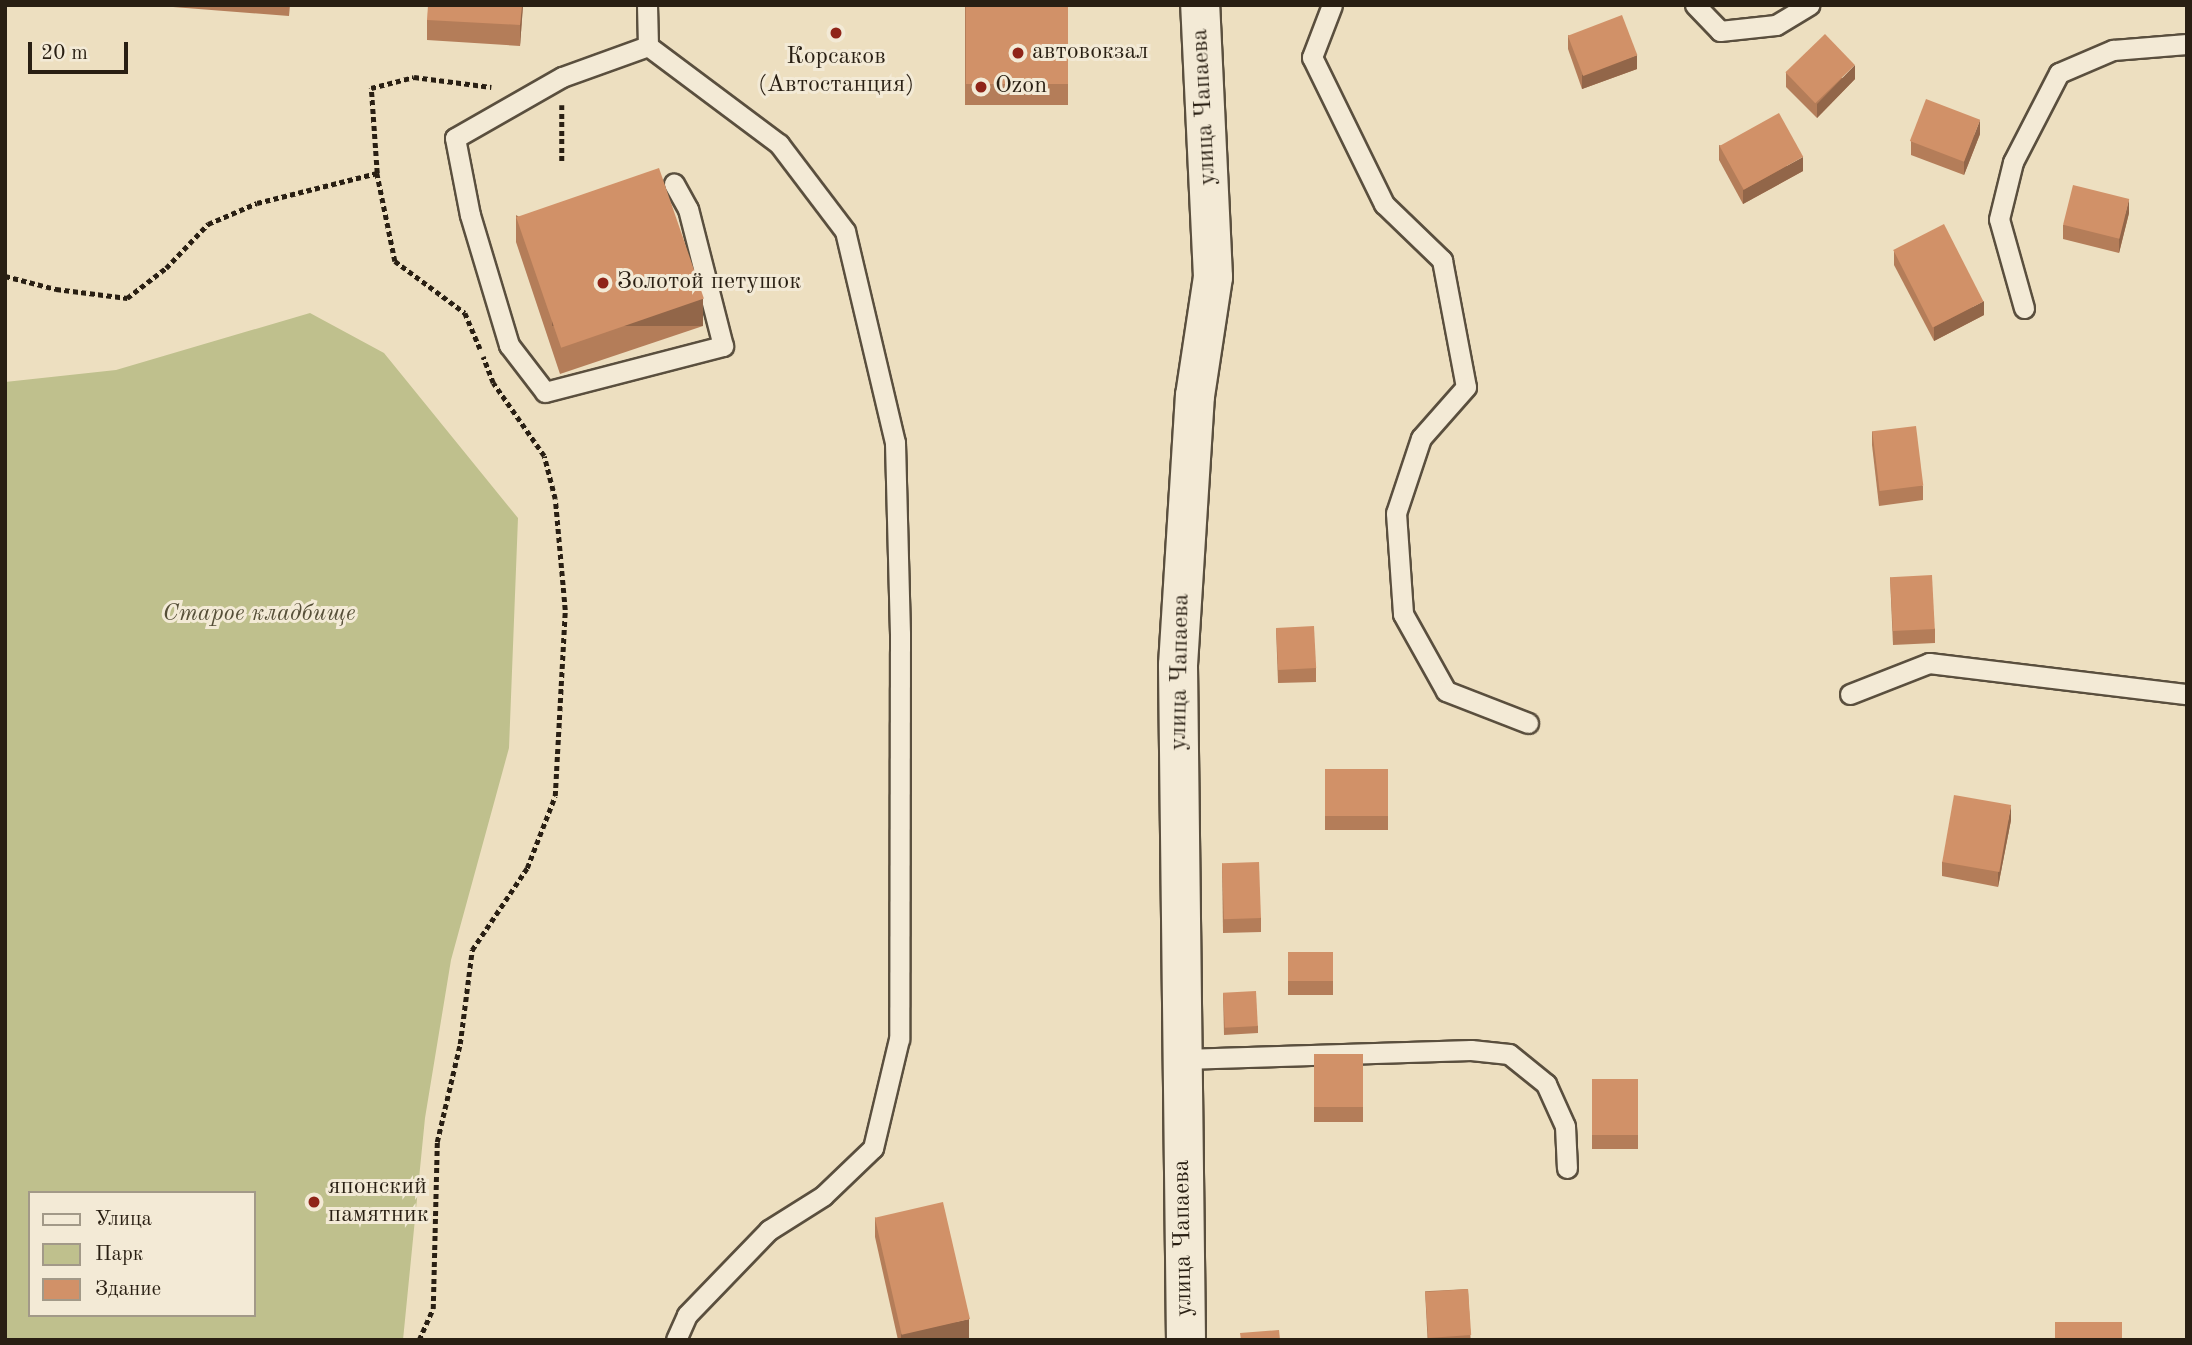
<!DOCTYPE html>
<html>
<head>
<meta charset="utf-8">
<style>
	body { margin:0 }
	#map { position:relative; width:2192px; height:1345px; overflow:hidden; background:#eddfc0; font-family:"Old Standard TT",serif }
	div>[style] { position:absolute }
	.green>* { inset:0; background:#bfc08d }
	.path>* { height:4.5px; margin-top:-2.25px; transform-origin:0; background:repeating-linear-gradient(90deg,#291f13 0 5px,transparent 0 8.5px) }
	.roads { filter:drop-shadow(2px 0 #5a4f3e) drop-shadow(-2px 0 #5a4f3e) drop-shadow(0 2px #5a4f3e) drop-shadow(0 -2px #5a4f3e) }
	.service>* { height:19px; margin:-9.5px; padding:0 9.5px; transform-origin:9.5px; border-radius:9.5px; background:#f3ead6 }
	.minor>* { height:38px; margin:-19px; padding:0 19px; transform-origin:19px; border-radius:19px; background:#f3ead6 }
	.wall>* { inset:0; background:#b47d59; transform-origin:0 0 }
	.shaded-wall>* { inset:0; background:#926649; transform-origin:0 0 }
	.building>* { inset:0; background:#d19168; transform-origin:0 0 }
	.dots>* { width:19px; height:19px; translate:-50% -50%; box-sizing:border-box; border:4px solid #f3ead6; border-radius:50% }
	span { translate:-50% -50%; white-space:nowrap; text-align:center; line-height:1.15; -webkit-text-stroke:6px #f3ead6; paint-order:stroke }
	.poi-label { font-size:24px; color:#291f13 }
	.left { translate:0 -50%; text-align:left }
	.street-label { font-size:24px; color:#291f13 }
	.park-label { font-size:24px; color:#564f38; font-style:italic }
	.frame { position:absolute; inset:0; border:7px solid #291f13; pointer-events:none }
	.legend { position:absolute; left:28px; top:1191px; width:228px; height:126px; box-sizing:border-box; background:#f3ead6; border:2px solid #a29988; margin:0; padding:9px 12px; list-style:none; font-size:21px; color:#291f13 }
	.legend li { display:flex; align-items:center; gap:14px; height:35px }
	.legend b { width:35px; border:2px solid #a29988 }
	.scale { position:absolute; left:28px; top:42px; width:100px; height:32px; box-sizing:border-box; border:4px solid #291f13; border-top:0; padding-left:9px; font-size:21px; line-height:24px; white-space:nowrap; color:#291f13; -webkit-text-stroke:5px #f3ead6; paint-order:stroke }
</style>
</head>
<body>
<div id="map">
	<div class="green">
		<i style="clip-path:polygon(evenodd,310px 313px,384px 353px,518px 518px,509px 748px,451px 960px,425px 1118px,403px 1340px,5px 1340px,5px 382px,116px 370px,310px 313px,30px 1193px,254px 1193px,254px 1315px,30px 1315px,30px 1193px)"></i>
	</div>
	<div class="path">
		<i style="left:562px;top:105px;width:57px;rotate:90deg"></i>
		<i style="left:377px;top:173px;width:90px;rotate:78.4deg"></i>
		<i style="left:395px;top:261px;width:87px;rotate:36.6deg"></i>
		<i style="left:465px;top:313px;width:39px;rotate:67deg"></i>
		<i style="left:5px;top:276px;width:53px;rotate:14.3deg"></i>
		<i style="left:56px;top:289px;width:72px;rotate:7.2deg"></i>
		<i style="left:127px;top:298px;width:49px;rotate:-37.6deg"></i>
		<i style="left:166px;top:268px;width:61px;rotate:-46.3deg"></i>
		<i style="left:208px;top:224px;width:53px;rotate:-23.2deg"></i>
		<i style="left:257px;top:203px;width:124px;rotate:-14deg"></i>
		<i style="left:377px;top:173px;width:85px;rotate:-94deg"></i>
		<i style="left:371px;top:88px;width:44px;rotate:-14.3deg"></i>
		<i style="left:414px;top:77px;width:78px;rotate:7.4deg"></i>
		<i style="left:419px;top:1340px;width:34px;rotate:-66deg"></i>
		<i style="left:433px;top:1309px;width:167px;rotate:-88.6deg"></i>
		<i style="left:437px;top:1142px;width:101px;rotate:-76.8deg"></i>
		<i style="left:460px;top:1044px;width:95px;rotate:-82.7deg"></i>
		<i style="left:472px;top:950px;width:99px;rotate:-56.1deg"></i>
		<i style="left:527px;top:868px;width:77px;rotate:-68.7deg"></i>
		<i style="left:555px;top:796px;width:186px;rotate:-86.9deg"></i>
		<i style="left:565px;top:610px;width:111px;rotate:-95.1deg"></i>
		<i style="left:555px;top:499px;width:44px;rotate:-104.3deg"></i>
		<i style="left:544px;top:456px;width:89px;rotate:-124.9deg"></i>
		<i style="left:493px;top:383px;width:28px;rotate:-111deg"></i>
	</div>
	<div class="roads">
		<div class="service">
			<i style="left:647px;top:5px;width:41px;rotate:88.6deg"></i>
			<i style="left:648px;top:46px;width:91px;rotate:160.2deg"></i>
			<i style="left:562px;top:77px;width:123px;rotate:150.3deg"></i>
			<i style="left:455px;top:138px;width:78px;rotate:79deg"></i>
			<i style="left:470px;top:215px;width:136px;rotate:73.3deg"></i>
			<i style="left:509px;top:345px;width:59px;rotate:52.5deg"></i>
			<i style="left:545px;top:392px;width:184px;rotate:-14.5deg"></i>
			<i style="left:723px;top:346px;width:141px;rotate:-104.3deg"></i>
			<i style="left:688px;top:209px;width:29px;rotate:-119deg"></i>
			<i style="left:1332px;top:5px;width:56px;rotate:111deg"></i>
			<i style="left:1312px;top:57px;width:164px;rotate:63.9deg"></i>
			<i style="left:1384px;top:204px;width:81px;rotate:44deg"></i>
			<i style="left:1442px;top:260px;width:129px;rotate:79.3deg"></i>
			<i style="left:1466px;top:387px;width:68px;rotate:131.4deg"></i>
			<i style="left:1421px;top:438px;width:79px;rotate:108.4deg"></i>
			<i style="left:1396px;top:513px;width:101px;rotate:86deg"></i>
			<i style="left:1403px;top:614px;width:88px;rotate:60.8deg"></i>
			<i style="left:1446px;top:691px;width:88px;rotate:21.3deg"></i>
			<i style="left:1695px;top:5px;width:36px;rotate:46deg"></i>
			<i style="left:1720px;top:31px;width:56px;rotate:-6.1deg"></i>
			<i style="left:1776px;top:25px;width:39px;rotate:-31deg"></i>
			<i style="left:648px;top:46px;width:164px;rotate:36.8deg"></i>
			<i style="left:779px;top:144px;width:109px;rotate:52.8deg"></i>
			<i style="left:845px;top:231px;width:218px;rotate:76.7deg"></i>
			<i style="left:895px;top:443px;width:191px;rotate:88.5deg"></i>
			<i style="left:900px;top:634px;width:405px;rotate:90.1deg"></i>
			<i style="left:899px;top:1039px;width:112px;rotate:103.4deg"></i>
			<i style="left:873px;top:1148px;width:69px;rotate:136.2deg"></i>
			<i style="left:823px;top:1196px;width:64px;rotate:147.8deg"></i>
			<i style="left:769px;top:1230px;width:118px;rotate:134deg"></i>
			<i style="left:687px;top:1315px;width:27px;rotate:114deg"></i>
			<i style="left:2024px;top:308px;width:92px;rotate:-105.7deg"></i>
			<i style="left:1999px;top:219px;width:59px;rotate:-76.2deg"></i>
			<i style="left:2013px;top:162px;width:100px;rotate:-62.7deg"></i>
			<i style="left:2059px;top:73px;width:59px;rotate:-23.1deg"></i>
			<i style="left:2113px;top:50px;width:74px;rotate:-4.6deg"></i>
			<i style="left:1850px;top:694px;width:85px;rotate:-21.4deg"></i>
			<i style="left:1929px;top:663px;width:260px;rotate:6.9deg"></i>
			<i style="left:1183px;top:1059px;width:288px;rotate:-1.8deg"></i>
			<i style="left:1471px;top:1050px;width:38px;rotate:6deg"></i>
			<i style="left:1509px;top:1054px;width:48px;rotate:39deg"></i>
			<i style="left:1546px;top:1084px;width:46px;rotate:65.7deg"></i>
			<i style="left:1565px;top:1126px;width:42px;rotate:87.3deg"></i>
		</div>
		<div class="minor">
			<i style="left:1186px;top:1340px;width:675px;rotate:-90.68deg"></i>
			<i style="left:1178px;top:665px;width:270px;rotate:-86.4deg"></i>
			<i style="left:1195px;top:396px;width:120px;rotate:-81.4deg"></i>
			<i style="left:1213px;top:277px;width:272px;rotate:-92.7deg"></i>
		</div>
	</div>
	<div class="wall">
		<i style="clip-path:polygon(173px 5px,290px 5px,289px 16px,173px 7px)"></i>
		<i style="clip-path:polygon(523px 5px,520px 46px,427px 40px,427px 20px)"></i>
		<i style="left:965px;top:5px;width:103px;height:100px"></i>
		<i style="clip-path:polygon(1568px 35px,1637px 69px,1582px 89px,1568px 49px)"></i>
		<i style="clip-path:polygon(1786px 73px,1855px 79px,1817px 118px,1786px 87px)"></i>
		<i style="clip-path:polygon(1980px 134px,1964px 175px,1911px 155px,1911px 141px)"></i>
		<i style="clip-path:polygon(1719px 145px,1803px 171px,1743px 204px,1719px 160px)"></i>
		<i style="clip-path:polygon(2129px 213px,2119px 253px,2063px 239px,2063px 225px)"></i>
		<i style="clip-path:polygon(516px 215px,703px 326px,560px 374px,516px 242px)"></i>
		<i style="clip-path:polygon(1894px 251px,1984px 315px,1934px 341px,1894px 265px)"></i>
		<i style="clip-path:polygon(1872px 431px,1923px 486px,1923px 500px,1879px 506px,1872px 445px)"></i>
		<i style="clip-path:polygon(1890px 577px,1935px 629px,1935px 643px,1893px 645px)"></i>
		<i style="clip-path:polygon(1276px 628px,1316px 668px,1316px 682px,1278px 683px)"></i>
		<i style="left:1325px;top:769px;width:63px;height:61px"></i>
		<i style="clip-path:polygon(2011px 820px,1998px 887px,1942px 876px,1942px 862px)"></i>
		<i style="clip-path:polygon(1222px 863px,1261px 918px,1261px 932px,1223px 933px)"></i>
		<i style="left:1288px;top:952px;width:45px;height:43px"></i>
		<i style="clip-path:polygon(1223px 993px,1258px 1026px,1258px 1033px,1224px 1035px)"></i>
		<i style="left:1363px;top:1054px;width:68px;height:49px;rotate:90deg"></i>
		<i style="left:1592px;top:1079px;width:46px;height:70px"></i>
		<i style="clip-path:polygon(875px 1217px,969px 1340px,898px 1340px,875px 1237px)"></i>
		<i style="left:1468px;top:1289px;width:51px;height:43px;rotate:87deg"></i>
	</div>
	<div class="shaded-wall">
		<i style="clip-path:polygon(522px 5px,523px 5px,520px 46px,520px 25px)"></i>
		<i style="clip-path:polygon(1637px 55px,1637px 69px,1582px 89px,1582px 75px)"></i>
		<i style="clip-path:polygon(1855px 65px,1855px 79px,1817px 118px,1817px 104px)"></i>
		<i style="clip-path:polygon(1980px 120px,1980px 134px,1964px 175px,1964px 161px)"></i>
		<i style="clip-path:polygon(1803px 157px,1803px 171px,1743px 204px,1743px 190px)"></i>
		<i style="clip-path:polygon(2129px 199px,2129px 213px,2119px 253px,2119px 238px)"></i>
		<i style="left:703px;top:299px;width:27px;height:151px;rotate:90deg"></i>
		<i style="clip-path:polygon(1984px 301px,1984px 315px,1934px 341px,1934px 327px)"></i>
		<i style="clip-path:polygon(2011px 805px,2011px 820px,1998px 887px,1998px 873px)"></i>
		<i style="clip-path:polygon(969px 1319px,969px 1340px,901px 1340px,901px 1334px)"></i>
	</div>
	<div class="building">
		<i style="clip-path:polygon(428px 5px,522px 5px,520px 25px,427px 20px)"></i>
		<i style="left:966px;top:5px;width:102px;height:79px"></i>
		<i style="left:1622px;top:15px;width:43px;height:58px;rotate:69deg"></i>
		<i style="left:1825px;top:34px;width:43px;height:55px;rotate:46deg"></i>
		<i style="left:1926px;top:99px;width:58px;height:45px;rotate:21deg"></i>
		<i style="left:1779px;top:113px;width:50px;height:68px;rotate:61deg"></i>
		<i style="left:659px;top:168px;width:138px;height:151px;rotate:71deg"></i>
		<i style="left:2073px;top:185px;width:58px;height:41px;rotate:14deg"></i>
		<i style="left:1944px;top:224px;width:87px;height:57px;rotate:63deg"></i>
		<i style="left:1916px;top:426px;width:60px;height:44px;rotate:83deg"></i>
		<i style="left:1932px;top:575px;width:54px;height:42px;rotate:87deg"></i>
		<i style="left:1314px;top:626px;width:42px;height:38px;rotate:87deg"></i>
		<i style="left:1325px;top:769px;width:63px;height:47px"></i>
		<i style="left:1954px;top:795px;width:58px;height:68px;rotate:10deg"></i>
		<i style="left:1259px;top:862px;width:56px;height:37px;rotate:88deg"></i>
		<i style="left:1288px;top:952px;width:45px;height:29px"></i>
		<i style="left:1256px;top:991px;width:35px;height:33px;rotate:87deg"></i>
		<i style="left:1363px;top:1054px;width:53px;height:49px;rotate:90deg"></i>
		<i style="left:1592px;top:1079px;width:46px;height:56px"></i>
		<i style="left:943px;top:1202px;width:120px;height:70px;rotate:77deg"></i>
		<i style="left:1468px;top:1289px;width:46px;height:43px;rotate:86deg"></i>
		<i style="left:2055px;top:1322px;width:67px;height:18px"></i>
		<i style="clip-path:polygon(1279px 1330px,1280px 1340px,1241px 1340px,1240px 1333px)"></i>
	</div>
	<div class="dots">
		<i style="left:836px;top:33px;background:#8f2418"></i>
		<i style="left:1018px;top:53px;background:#8f2418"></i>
		<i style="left:981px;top:87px;background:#8f2418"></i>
		<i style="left:603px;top:283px;background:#8f2418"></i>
		<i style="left:314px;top:1202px;background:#8f2418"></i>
	</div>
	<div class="poi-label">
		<span class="left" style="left:1032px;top:53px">автовокзал</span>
		<span style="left:836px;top:72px">Корсаков<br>(Автостанция)</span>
		<span class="left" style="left:995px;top:87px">Ozon</span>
		<span class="left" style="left:617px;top:283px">Золотой петушок</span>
		<span class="left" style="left:328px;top:1202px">японский<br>памятник</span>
	</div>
	<div class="street-label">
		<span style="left:1205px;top:107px;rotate:-93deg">улица Чапаева</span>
		<span style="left:1181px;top:672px;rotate:-89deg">улица Чапаева</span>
		<span style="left:1184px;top:1238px;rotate:-91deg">улица Чапаева</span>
	</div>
	<div class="park-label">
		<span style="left:259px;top:615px">Старое кладбище</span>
	</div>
	<div class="frame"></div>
	<ul class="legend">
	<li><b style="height:9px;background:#f3ead6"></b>Улица</li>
	<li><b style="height:19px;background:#bfc08d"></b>Парк</li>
	<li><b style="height:19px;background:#d19168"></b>Здание</li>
	</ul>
	<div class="scale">20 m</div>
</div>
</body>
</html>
